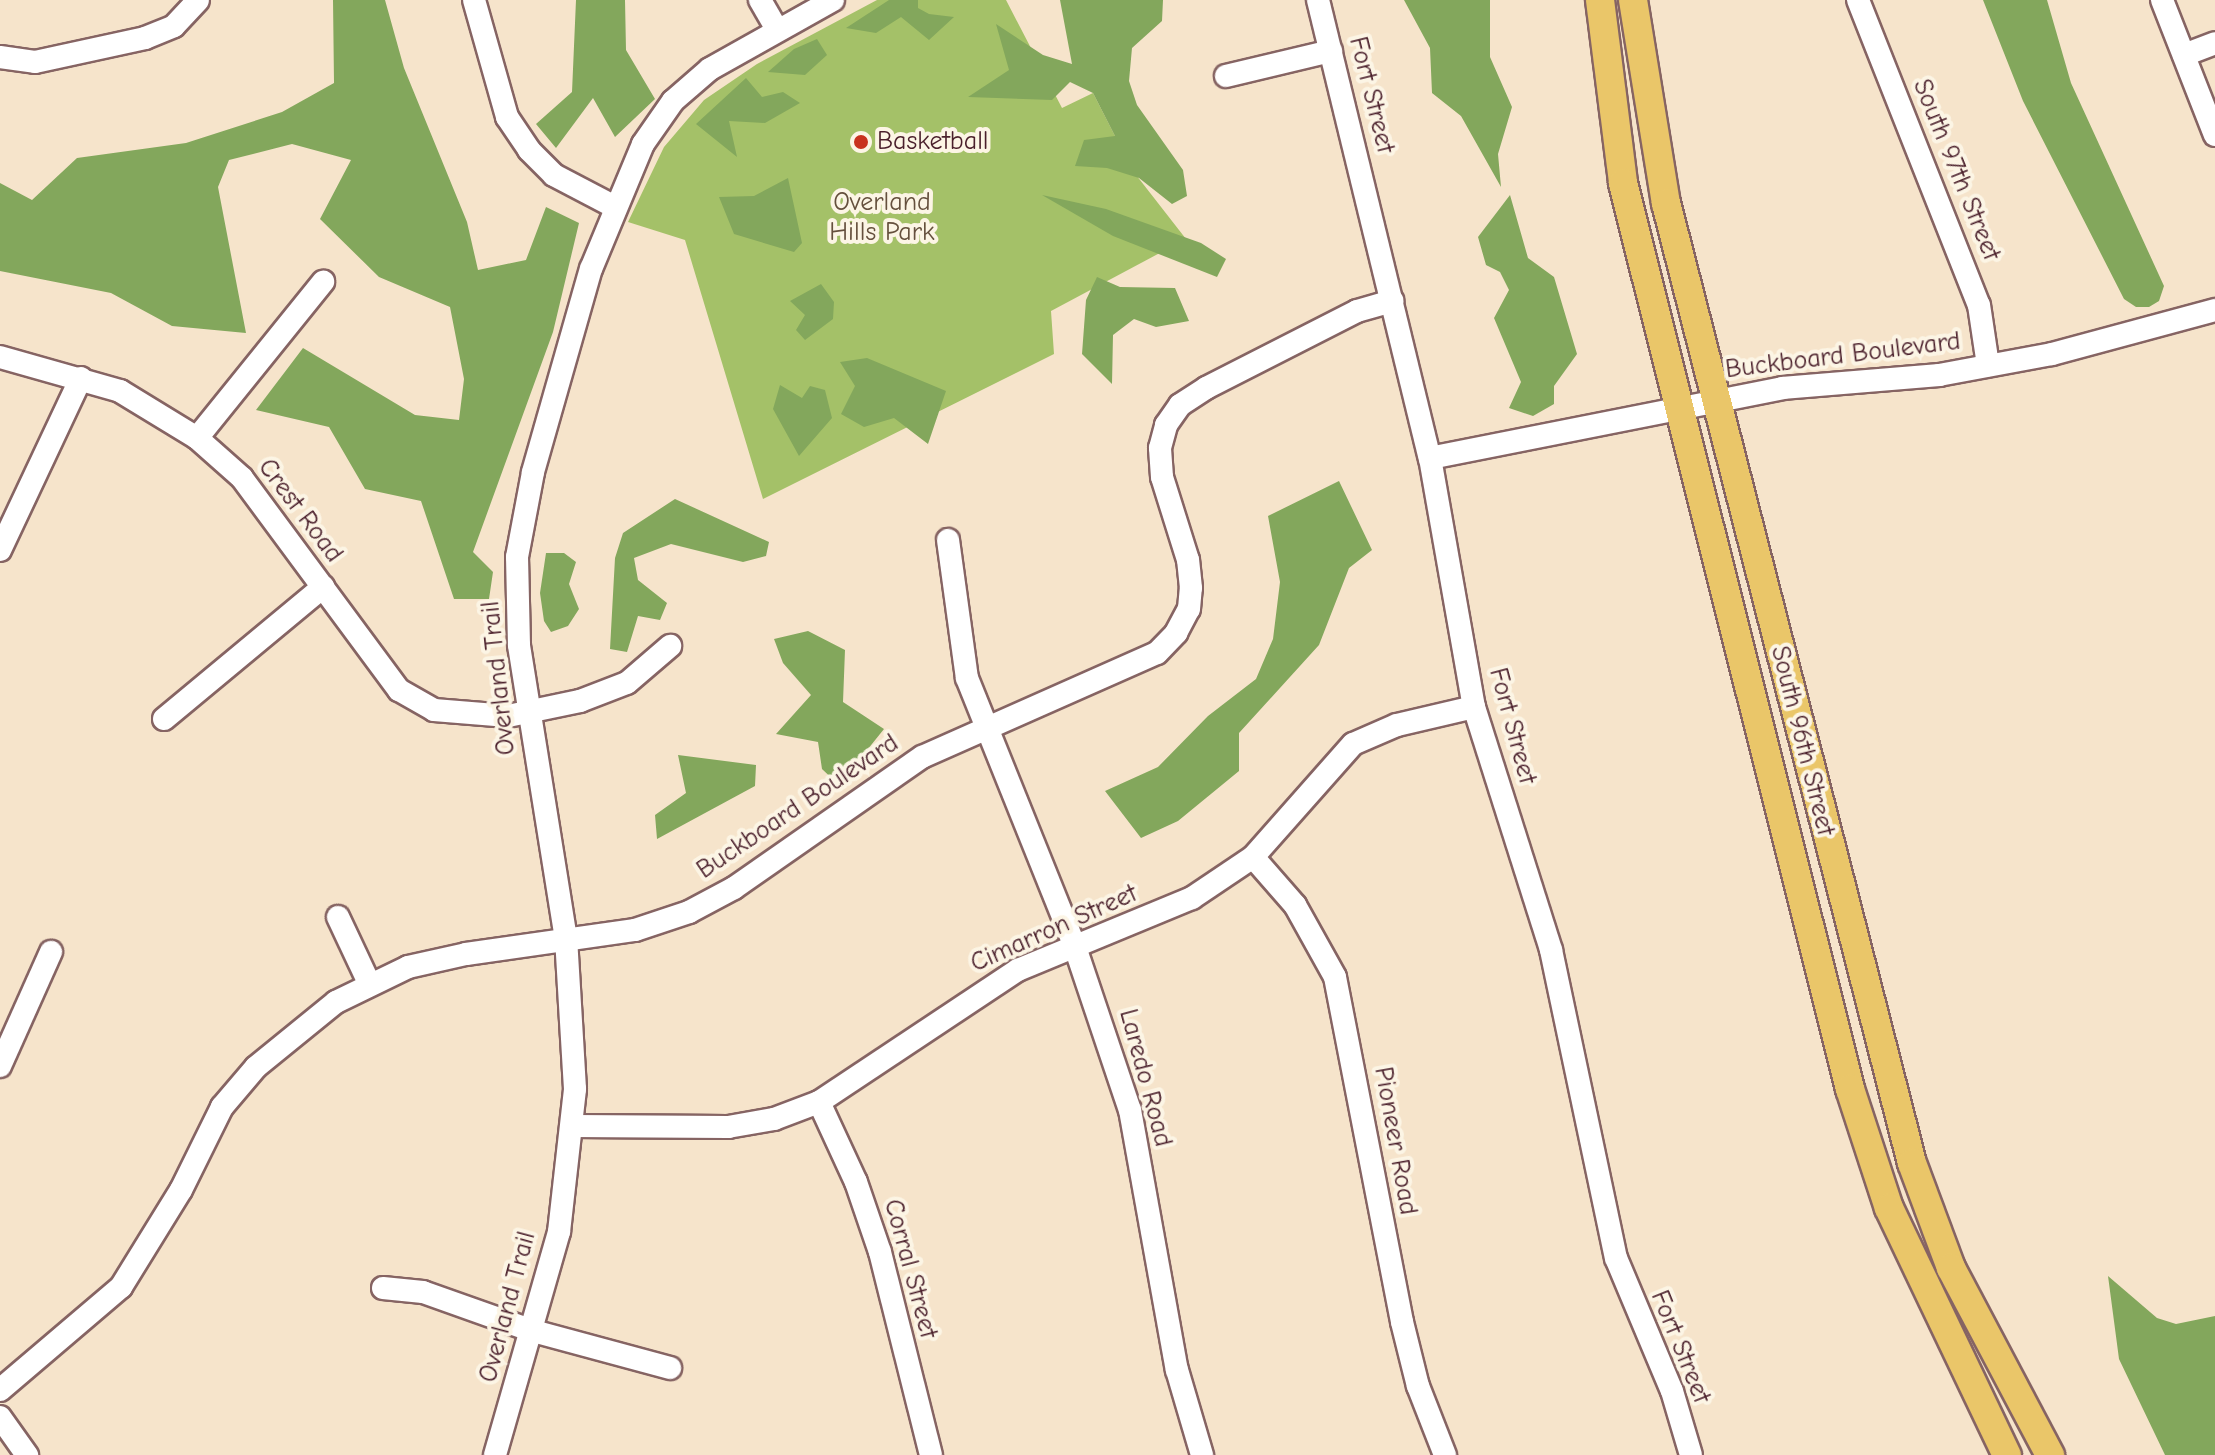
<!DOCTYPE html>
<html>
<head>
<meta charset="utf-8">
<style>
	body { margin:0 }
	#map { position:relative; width:2215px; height:1455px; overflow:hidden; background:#f6e4cb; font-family:"Comic Neue",sans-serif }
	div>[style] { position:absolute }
	.green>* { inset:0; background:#a4c168 }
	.forest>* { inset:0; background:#83a75c }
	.roads { filter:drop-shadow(2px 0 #866463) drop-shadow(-2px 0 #866463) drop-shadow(0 2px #866463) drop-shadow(0 -2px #866463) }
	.minor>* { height:22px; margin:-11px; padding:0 11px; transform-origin:11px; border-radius:11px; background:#fff }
	.major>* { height:28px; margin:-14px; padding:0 14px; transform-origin:14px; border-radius:14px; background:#eac669 }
	.dots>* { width:22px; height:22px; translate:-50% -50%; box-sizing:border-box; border:4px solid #fcf5e5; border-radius:50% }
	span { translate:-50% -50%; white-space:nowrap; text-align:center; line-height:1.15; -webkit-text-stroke:8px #fcf5e5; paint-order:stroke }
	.street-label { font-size:26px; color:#4a1f2b }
	.poi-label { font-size:26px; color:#4a1f2b }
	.left { translate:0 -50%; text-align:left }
	.park-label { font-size:26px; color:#65503d }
</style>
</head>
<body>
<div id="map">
	<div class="green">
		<i style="clip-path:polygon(877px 0,1006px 0,1062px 108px,1093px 93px,1133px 171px,1186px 239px,1051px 311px,1054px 354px,763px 499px,685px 240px,628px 222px,664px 147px,704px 100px,757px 64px)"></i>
	</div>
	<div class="forest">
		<i style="clip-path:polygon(333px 0,385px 0,404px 68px,467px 222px,478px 270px,526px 260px,546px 207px,579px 223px,553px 332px,473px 552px,493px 572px,489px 599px,454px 599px,421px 501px,365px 489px,329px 427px,256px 410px,303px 348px,415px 415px,459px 420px,464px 379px,450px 307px,379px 277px,320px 219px,351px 160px,292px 144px,229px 160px,218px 187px,246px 333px,172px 326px,111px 293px,0 271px,0 183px,32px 200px,77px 158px,186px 143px,282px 112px,334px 83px)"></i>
		<i style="clip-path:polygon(576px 0,625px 0,626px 50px,655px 99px,615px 137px,593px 98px,556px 148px,536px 124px,572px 92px)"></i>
		<i style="clip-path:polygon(889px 0,918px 0,918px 8px,929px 14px,954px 17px,929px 40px,901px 17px,876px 33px,846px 28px)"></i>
		<i style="clip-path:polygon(1060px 0,1163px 0,1162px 21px,1132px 48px,1129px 81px,1137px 105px,1183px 170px,1187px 196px,1172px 204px,1139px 178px,1107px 168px,1075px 166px,1084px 140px,1115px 136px,1093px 93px,1070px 82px,1052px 100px,968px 97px,1009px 70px,996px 24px,1043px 55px,1072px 64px)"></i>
		<i style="clip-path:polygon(1404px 0,1490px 0,1490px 57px,1512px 107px,1498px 154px,1501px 187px,1461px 116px,1432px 93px,1430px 48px)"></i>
		<i style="clip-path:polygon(1983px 0,2047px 0,2071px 83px,2164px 286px,2159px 301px,2149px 307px,2136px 307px,2124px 299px,2023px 101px)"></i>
		<i style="clip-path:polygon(817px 39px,827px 55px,805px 75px,768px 72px,794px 49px)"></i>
		<i style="clip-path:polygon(746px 78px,762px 97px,783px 92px,800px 103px,765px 123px,729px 121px,737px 157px,696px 124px)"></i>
		<i style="clip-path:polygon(788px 178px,802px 243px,794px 252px,734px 234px,719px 197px,754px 196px)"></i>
		<i style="clip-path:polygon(1042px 195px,1106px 209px,1201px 243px,1226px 259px,1217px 277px,1113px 236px)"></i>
		<i style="clip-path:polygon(1510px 195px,1528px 258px,1554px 277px,1577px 354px,1554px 386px,1554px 404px,1533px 416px,1509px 408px,1521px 382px,1494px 318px,1509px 290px,1500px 272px,1486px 265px,1478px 237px)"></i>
		<i style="clip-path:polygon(1097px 277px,1120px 287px,1175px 288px,1189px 321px,1156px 327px,1134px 319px,1113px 335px,1112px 384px,1082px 354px,1086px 300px)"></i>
		<i style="clip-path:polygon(821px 284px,834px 302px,833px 319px,805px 340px,796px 330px,805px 315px,790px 301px)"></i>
		<i style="clip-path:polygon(867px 358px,946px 391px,928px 444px,894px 418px,864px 427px,841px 414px,855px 386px,840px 362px)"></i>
		<i style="clip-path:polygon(780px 385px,802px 398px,810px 386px,825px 390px,832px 418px,799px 456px,773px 409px)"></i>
		<i style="clip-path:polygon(1339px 481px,1372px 550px,1349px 568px,1319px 645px,1239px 733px,1239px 771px,1178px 821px,1141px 838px,1105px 791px,1158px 767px,1208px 716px,1256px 679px,1273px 639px,1280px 582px,1268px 516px)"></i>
		<i style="clip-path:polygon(675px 499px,769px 542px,766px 556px,743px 562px,671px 544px,634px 558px,638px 580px,667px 603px,660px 620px,638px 616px,627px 652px,610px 649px,615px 558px,623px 533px)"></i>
		<i style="clip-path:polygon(546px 553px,564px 553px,576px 562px,569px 584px,579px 609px,568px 626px,551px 632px,544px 621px,540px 593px)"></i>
		<i style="clip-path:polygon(808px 631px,845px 650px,843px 702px,884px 729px,839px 785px,822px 769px,818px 742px,776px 734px,811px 695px,783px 663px,774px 639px)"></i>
		<i style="clip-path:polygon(678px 755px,756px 765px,755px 786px,657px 839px,655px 815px,686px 793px)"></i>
		<i style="clip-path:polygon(2108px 1276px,2157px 1318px,2176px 1324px,2215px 1316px,2215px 1455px,2165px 1455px,2119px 1359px)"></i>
	</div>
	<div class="roads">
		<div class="minor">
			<i style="left:474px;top:0;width:122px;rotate:74.2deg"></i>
			<i style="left:507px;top:117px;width:40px;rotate:56deg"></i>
			<i style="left:529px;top:150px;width:35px;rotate:45deg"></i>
			<i style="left:554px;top:175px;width:67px;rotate:27.7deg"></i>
			<i style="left:760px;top:0;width:32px;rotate:60deg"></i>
			<i style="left:1318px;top:0;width:471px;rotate:76.3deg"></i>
			<i style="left:1430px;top:458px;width:253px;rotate:80deg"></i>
			<i style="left:1474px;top:707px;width:255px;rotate:72.4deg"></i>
			<i style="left:1551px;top:950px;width:315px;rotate:78.1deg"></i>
			<i style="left:1616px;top:1258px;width:144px;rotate:67.2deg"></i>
			<i style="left:1672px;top:1391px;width:67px;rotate:73.5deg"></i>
			<i style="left:1858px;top:0;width:328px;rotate:68.4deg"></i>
			<i style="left:1979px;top:305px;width:61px;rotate:81.5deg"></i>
			<i style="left:2162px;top:0;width:145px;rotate:68.6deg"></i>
			<i style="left:2184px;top:55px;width:33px;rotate:-21deg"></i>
			<i style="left:0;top:57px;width:35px;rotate:8deg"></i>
			<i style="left:35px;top:62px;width:113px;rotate:-12.3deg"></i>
			<i style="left:145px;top:38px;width:31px;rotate:-22deg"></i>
			<i style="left:174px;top:26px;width:35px;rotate:-47deg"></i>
			<i style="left:1226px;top:76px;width:108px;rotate:-13.4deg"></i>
			<i style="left:0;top:357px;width:125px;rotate:15.8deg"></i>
			<i style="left:120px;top:391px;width:90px;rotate:31.4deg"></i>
			<i style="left:197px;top:438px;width:60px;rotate:41.6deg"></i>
			<i style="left:242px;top:478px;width:264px;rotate:53.5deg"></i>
			<i style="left:399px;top:690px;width:40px;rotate:29.7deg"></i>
			<i style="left:434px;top:710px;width:74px;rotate:4.6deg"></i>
			<i style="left:508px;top:716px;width:74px;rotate:-11.8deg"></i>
			<i style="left:580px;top:701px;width:50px;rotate:-21deg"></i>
			<i style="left:627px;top:683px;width:57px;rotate:-40.7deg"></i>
			<i style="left:197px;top:438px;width:201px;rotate:-51.1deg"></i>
			<i style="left:1430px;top:458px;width:359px;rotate:-11.2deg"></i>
			<i style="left:1782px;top:388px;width:158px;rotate:-4.7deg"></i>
			<i style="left:1939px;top:375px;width:115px;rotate:-10.5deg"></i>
			<i style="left:2052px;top:354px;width:169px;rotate:-15.1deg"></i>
			<i style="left:948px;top:540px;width:139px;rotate:82.2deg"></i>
			<i style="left:967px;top:678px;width:290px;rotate:68.1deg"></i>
			<i style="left:1075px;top:947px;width:172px;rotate:71.4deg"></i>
			<i style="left:1130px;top:1110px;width:264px;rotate:79.8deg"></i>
			<i style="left:1177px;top:1370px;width:89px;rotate:73.6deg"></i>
			<i style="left:0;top:550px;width:190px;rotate:-64.8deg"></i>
			<i style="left:164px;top:719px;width:207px;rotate:-39.7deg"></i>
			<i style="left:1253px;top:857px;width:64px;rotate:48.8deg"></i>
			<i style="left:1295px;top:905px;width:82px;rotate:60.9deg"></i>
			<i style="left:1335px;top:977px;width:351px;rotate:79deg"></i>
			<i style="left:1402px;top:1322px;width:66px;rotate:76deg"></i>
			<i style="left:1418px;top:1386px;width:74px;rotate:68.6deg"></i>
			<i style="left:338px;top:917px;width:73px;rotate:64.8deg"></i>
			<i style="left:0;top:1066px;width:125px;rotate:-65.9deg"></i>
			<i style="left:819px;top:1102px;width:88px;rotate:65.2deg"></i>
			<i style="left:856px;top:1182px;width:74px;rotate:71.1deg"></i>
			<i style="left:880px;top:1252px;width:209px;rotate:75.9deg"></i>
			<i style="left:573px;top:1126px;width:155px;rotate:0.4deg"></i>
			<i style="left:728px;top:1127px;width:47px;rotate:-9.9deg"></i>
			<i style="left:774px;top:1119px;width:48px;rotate:-20.7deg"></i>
			<i style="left:819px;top:1102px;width:239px;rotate:-33.6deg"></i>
			<i style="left:1018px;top:970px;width:188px;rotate:-22.5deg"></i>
			<i style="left:1192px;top:898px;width:73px;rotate:-33.9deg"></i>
			<i style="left:1253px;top:857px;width:151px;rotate:-48.5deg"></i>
			<i style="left:1353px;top:744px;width:48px;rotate:-23.4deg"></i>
			<i style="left:1397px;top:725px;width:79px;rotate:-13.2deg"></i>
			<i style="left:383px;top:1288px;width:40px;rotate:5.7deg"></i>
			<i style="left:423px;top:1292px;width:117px;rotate:19.5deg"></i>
			<i style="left:533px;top:1331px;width:142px;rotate:15.1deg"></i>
			<i style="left:0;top:1390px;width:159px;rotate:-40.4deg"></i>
			<i style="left:121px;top:1287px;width:114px;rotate:-58.3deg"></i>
			<i style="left:181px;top:1190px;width:93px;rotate:-63.7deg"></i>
			<i style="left:222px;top:1107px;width:52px;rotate:-49.6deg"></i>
			<i style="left:256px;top:1067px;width:103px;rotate:-39.1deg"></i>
			<i style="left:336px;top:1002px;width:80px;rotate:-25.9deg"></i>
			<i style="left:408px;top:967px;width:59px;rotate:-12.6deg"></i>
			<i style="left:466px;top:954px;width:171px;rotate:-8.1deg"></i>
			<i style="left:635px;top:930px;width:57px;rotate:-18.4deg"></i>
			<i style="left:689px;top:912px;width:51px;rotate:-28.1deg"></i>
			<i style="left:734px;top:888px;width:229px;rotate:-34.9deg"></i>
			<i style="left:922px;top:757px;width:257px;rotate:-23.9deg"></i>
			<i style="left:1157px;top:653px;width:28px;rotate:-46deg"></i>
			<i style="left:1176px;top:633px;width:27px;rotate:-62deg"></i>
			<i style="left:1189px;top:609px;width:21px;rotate:-85deg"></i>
			<i style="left:1191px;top:588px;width:28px;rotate:-96deg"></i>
			<i style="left:1188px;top:560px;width:87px;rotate:-107.4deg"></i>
			<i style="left:1162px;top:477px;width:29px;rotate:-94deg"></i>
			<i style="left:1160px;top:448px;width:24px;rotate:-75deg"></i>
			<i style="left:1166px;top:425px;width:24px;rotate:-55deg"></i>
			<i style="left:1180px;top:405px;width:31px;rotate:-33deg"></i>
			<i style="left:1206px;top:388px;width:169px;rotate:-27deg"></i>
			<i style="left:1357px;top:311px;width:37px;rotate:-16deg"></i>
			<i style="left:0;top:1417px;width:47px;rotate:54.6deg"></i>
			<i style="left:495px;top:1455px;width:232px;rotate:-74deg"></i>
			<i style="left:559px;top:1232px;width:144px;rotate:-83.6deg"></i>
			<i style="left:575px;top:1089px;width:150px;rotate:-93.4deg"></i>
			<i style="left:566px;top:939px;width:298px;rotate:-99.1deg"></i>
			<i style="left:519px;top:645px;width:88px;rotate:-91.3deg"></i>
			<i style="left:517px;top:557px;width:86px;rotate:-79.3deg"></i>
			<i style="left:533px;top:472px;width:211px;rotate:-74.1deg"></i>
			<i style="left:591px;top:269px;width:135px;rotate:-67.4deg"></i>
			<i style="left:643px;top:144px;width:52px;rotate:-55.1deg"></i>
			<i style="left:673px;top:101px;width:49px;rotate:-40.9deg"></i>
			<i style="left:710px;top:69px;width:141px;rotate:-29.3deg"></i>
		</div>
		<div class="major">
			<i style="left:1600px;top:0;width:184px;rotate:82.8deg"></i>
			<i style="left:1623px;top:183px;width:934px;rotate:75.93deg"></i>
			<i style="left:1850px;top:1089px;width:125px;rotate:71.9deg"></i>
			<i style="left:1889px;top:1208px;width:274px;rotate:64.5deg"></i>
			<i style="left:1633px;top:0;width:206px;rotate:80.8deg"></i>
			<i style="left:1666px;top:203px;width:991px;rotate:75.63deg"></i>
			<i style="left:1912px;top:1163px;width:112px;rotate:69.6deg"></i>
			<i style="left:1951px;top:1268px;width:212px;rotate:62.1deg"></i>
		</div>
	</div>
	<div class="dots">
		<i style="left:861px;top:142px;background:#c8321e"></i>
	</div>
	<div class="street-label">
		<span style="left:1371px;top:95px;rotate:76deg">Fort Street</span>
		<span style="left:1956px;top:170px;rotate:68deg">South 97th Street</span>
		<span style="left:1843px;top:356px;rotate:-7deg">Buckboard Boulevard</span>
		<span style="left:300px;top:511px;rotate:53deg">Crest Road</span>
		<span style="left:499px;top:678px;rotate:-96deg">Overland Trail</span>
		<span style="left:1512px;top:726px;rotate:75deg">Fort Street</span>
		<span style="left:1802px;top:741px;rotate:76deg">South 96th Street</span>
		<span style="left:798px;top:807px;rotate:-34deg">Buckboard Boulevard</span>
		<span style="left:1054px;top:929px;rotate:-24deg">Cimarron Street</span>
		<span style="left:1145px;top:1078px;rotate:75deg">Laredo Road</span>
		<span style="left:1395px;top:1141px;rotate:80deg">Pioneer Road</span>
		<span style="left:910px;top:1269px;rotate:75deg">Corral Street</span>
		<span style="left:508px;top:1307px;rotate:-75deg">Overland Trail</span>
		<span style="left:1680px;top:1347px;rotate:68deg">Fort Street</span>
	</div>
	<div class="poi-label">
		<span class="left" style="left:877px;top:142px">Basketball</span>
	</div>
	<div class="park-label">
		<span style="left:882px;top:218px">Overland<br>Hills Park</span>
	</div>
</div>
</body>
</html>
